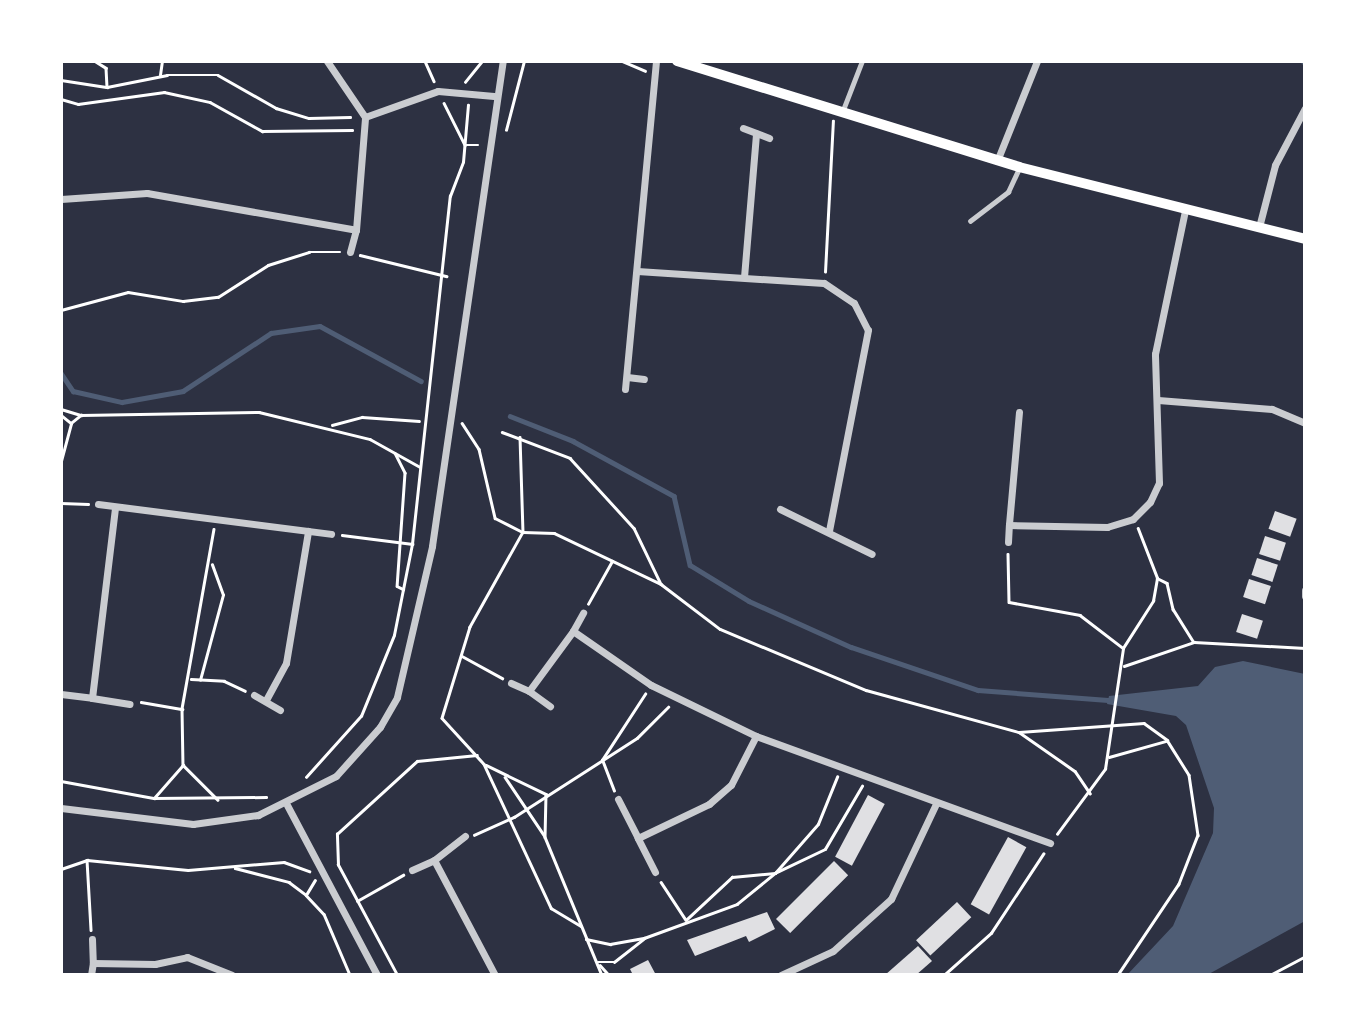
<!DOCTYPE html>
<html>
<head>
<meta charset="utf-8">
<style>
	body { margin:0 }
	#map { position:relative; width:1366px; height:1036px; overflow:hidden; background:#2d3142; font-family:Lato,sans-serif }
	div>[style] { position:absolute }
	.water>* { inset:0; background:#4f5d75 }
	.stream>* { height:4.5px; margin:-2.25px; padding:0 2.25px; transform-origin:2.25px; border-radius:2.25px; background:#4f5d75 }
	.building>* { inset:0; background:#e0e0e3; transform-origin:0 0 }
	.path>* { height:2.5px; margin:-1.25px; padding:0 1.25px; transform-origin:1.25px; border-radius:1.25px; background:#fff }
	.service>* { height:4.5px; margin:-2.25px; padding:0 2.25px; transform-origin:2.25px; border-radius:2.25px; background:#caccd0 }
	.minor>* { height:7px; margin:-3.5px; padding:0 3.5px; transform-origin:3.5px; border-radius:3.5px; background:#caccd0 }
	.secondary>* { height:10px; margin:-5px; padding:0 5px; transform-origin:5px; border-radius:5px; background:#fff }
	span { translate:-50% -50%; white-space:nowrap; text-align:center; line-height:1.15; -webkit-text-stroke:5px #fff; paint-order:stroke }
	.frame { position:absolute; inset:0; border:63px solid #fff; pointer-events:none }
</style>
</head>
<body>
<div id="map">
	<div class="water">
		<i style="clip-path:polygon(1243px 661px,1305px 674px,1305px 921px,1207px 975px,1127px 975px,1173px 926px,1213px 833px,1214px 808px,1186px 725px,1176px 716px,1107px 704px,1109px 696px,1198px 686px,1215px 667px)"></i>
	</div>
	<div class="stream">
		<i style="left:1303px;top:61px;width:3px;rotate:45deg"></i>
		<i style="left:61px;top:373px;width:22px;rotate:56deg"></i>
		<i style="left:73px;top:391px;width:50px;rotate:12.7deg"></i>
		<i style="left:122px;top:402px;width:62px;rotate:-10.2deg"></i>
		<i style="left:183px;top:391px;width:105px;rotate:-33.4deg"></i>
		<i style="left:271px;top:333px;width:49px;rotate:-8.1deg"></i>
		<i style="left:320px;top:326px;width:115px;rotate:28.6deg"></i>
		<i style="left:510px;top:416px;width:68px;rotate:21.6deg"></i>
		<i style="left:573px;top:441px;width:115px;rotate:28.6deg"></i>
		<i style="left:674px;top:496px;width:71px;rotate:76.9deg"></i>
		<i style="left:690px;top:565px;width:69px;rotate:31.4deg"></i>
		<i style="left:749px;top:601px;width:112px;rotate:24.3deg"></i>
		<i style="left:851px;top:647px;width:134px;rotate:18.7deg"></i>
		<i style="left:978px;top:690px;width:130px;rotate:4.4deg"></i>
	</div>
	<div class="building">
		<i style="left:1275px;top:511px;width:23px;height:19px;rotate:20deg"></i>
		<i style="left:1265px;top:536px;width:22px;height:19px;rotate:18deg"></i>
		<i style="left:1257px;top:558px;width:22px;height:18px;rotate:18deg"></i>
		<i style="left:1249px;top:579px;width:23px;height:19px;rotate:18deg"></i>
		<i style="left:1242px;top:614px;width:22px;height:19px;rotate:18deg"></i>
		<i style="left:868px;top:795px;width:19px;height:70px;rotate:28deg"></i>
		<i style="left:1008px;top:837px;width:21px;height:77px;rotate:29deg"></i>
		<i style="left:834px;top:861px;width:20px;height:82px;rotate:45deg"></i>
		<i style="left:957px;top:902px;width:21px;height:56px;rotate:47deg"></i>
		<i style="clip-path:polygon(767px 912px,775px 929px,749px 942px,746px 936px,695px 956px,687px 940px)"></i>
		<i style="clip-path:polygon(918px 946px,932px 961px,916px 975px,885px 975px)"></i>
		<i style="clip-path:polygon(648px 960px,656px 975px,633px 975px,630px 969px)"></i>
	</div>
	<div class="path">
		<i style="left:95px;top:61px;width:13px;rotate:32deg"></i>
		<i style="left:106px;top:68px;width:19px;rotate:87deg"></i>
		<i style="left:425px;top:61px;width:22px;rotate:66deg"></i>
		<i style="left:622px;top:61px;width:25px;rotate:23deg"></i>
		<i style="left:160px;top:75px;width:14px;rotate:-82deg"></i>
		<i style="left:61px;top:80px;width:47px;rotate:8.7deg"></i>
		<i style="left:107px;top:87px;width:61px;rotate:-11.3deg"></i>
		<i style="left:167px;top:75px;width:51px"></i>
		<i style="left:218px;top:75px;width:67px;rotate:29.6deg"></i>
		<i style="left:276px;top:108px;width:34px;rotate:17deg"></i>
		<i style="left:309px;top:118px;width:41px;rotate:-1.4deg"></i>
		<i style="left:465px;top:82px;width:27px;rotate:-51deg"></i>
		<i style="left:61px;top:99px;width:18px;rotate:16deg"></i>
		<i style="left:78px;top:104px;width:87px;rotate:-7.9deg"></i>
		<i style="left:164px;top:92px;width:47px;rotate:12.3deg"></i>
		<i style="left:210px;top:102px;width:60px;rotate:29.1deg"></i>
		<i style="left:262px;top:131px;width:90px;rotate:-0.6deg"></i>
		<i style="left:444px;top:103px;width:47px;rotate:63.4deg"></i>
		<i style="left:465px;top:145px;width:13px"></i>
		<i style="left:506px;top:130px;width:71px;rotate:-75.4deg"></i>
		<i style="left:360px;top:255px;width:89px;rotate:13.7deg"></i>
		<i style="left:825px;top:272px;width:151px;rotate:-87deg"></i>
		<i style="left:61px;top:310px;width:69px;rotate:-15deg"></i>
		<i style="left:128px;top:292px;width:56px;rotate:9.3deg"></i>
		<i style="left:183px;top:301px;width:35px;rotate:-7deg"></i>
		<i style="left:218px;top:297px;width:59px;rotate:-32.6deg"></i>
		<i style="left:268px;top:265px;width:43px;rotate:-17.6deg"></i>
		<i style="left:309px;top:252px;width:31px"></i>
		<i style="left:61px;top:409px;width:21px;rotate:17deg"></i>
		<i style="left:81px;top:415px;width:178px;rotate:-1deg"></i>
		<i style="left:259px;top:412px;width:114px;rotate:13.7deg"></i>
		<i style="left:370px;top:439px;width:57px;rotate:29.2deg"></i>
		<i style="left:61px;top:415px;width:13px;rotate:39deg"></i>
		<i style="left:462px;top:423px;width:31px;rotate:57deg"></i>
		<i style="left:479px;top:449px;width:71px;rotate:76.9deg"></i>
		<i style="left:495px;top:518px;width:31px;rotate:27deg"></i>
		<i style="left:523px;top:532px;width:31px;rotate:2deg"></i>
		<i style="left:554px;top:533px;width:119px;rotate:25.5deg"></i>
		<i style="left:661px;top:584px;width:74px;rotate:37.3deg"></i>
		<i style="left:720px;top:629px;width:158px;rotate:22.7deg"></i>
		<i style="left:866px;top:690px;width:159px;rotate:15.4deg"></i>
		<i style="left:1019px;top:732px;width:68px;rotate:34.9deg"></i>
		<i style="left:1075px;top:771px;width:27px;rotate:56deg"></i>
		<i style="left:332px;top:425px;width:31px;rotate:-15deg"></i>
		<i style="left:362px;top:417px;width:57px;rotate:4deg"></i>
		<i style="left:502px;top:432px;width:73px;rotate:20.9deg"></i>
		<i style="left:570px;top:458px;width:95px;rotate:47.6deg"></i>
		<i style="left:634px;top:528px;width:62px;rotate:64.3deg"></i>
		<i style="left:520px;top:437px;width:95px;rotate:88.2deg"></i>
		<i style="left:523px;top:532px;width:109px;rotate:119.2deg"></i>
		<i style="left:470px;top:627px;width:95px;rotate:107.1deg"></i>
		<i style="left:442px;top:718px;width:62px;rotate:47.6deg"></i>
		<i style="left:484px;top:764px;width:159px;rotate:65deg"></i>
		<i style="left:551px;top:908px;width:35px;rotate:31deg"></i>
		<i style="left:395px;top:453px;width:22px;rotate:63deg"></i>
		<i style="left:405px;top:473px;width:113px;rotate:94deg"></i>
		<i style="left:397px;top:586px;width:7px;rotate:27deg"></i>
		<i style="left:61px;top:461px;width:39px;rotate:-75deg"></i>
		<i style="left:71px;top:423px;width:13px;rotate:-39deg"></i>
		<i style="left:61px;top:503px;width:27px;rotate:2deg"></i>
		<i style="left:214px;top:529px;width:183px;rotate:100.1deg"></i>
		<i style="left:182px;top:709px;width:56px;rotate:89deg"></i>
		<i style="left:183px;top:765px;width:49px;rotate:45deg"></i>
		<i style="left:342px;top:535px;width:71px;rotate:7.3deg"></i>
		<i style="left:1008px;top:554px;width:48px;rotate:88.8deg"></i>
		<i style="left:1009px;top:602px;width:72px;rotate:10.4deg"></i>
		<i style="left:1080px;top:615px;width:54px;rotate:37.5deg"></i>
		<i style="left:1157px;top:578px;width:11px;rotate:27deg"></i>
		<i style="left:1167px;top:583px;width:27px;rotate:77deg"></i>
		<i style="left:1173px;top:609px;width:38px;rotate:58deg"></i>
		<i style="left:588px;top:604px;width:49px;rotate:-60.8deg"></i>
		<i style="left:1304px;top:648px;width:14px;rotate:-86deg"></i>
		<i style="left:462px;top:656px;width:46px;rotate:28.8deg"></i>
		<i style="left:1124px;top:666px;width:74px;rotate:-18.9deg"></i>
		<i style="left:1194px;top:642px;width:111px;rotate:3.1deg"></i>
		<i style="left:191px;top:679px;width:33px;rotate:3deg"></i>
		<i style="left:224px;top:681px;width:23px;rotate:25deg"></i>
		<i style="left:200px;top:680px;width:88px;rotate:-74.9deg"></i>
		<i style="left:223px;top:595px;width:32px;rotate:-110deg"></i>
		<i style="left:141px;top:702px;width:42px;rotate:9.7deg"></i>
		<i style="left:1019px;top:732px;width:125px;rotate:-4.1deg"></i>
		<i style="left:1144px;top:723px;width:29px;rotate:36deg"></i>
		<i style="left:1167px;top:740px;width:41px;rotate:57.8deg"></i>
		<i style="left:1189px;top:775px;width:61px;rotate:81.5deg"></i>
		<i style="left:1198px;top:835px;width:53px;rotate:111.2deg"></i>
		<i style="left:1179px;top:884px;width:110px;rotate:123.8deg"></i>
		<i style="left:1109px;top:757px;width:59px;rotate:-15.7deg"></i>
		<i style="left:486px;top:765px;width:67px;rotate:25.8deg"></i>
		<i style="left:546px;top:794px;width:43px;rotate:91.3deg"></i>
		<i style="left:545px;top:837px;width:149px;rotate:67.6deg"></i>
		<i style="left:306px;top:777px;width:82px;rotate:-48deg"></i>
		<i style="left:361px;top:716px;width:87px;rotate:-67.8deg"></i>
		<i style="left:394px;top:635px;width:93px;rotate:-78.8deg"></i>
		<i style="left:412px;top:544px;width:350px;rotate:-83.8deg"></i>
		<i style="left:450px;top:196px;width:36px;rotate:-69deg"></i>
		<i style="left:463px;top:162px;width:57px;rotate:-85deg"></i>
		<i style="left:505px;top:777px;width:70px;rotate:56.1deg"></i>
		<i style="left:61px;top:781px;width:95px;rotate:10.4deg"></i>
		<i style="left:154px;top:798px;width:112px;rotate:-0.5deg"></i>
		<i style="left:614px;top:791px;width:33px;rotate:-111deg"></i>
		<i style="left:602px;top:760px;width:79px;rotate:-56.9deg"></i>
		<i style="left:154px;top:798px;width:44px;rotate:-48.7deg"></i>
		<i style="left:1057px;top:834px;width:81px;rotate:-53.6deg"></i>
		<i style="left:1105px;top:769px;width:122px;rotate:-81.5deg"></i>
		<i style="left:1123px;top:648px;width:56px;rotate:-57.4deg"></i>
		<i style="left:1153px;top:601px;width:23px;rotate:-80deg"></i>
		<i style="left:1157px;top:578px;width:53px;rotate:-111.2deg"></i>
		<i style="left:474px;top:835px;width:44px;rotate:-24.2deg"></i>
		<i style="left:514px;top:817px;width:146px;rotate:-32.7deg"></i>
		<i style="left:637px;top:738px;width:44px;rotate:-45deg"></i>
		<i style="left:87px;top:860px;width:70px;rotate:86.7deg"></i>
		<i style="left:235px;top:868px;width:56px;rotate:14.5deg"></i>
		<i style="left:289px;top:882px;width:21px;rotate:37deg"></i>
		<i style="left:306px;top:895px;width:26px;rotate:47deg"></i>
		<i style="left:324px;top:914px;width:66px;rotate:66.9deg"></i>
		<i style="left:61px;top:869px;width:28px;rotate:-19deg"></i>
		<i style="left:87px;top:860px;width:101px;rotate:5.7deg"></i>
		<i style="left:188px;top:870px;width:96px;rotate:-4.8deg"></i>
		<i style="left:284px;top:862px;width:27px;rotate:20deg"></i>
		<i style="left:661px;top:882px;width:45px;rotate:56.7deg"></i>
		<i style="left:686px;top:920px;width:63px;rotate:-43.1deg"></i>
		<i style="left:732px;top:877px;width:43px;rotate:-5.3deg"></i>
		<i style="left:775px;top:873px;width:55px;rotate:-25.6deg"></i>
		<i style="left:825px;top:849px;width:73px;rotate:-59.6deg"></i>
		<i style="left:306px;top:895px;width:17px;rotate:-59deg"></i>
		<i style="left:357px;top:901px;width:53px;rotate:-29.5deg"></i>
		<i style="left:586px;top:939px;width:25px;rotate:12deg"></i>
		<i style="left:610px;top:944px;width:35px;rotate:-10deg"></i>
		<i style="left:644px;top:938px;width:99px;rotate:-20.1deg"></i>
		<i style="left:737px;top:904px;width:49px;rotate:-39.2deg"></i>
		<i style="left:775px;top:873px;width:65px;rotate:-48.7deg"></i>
		<i style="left:818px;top:824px;width:51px;rotate:-68deg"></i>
		<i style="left:598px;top:962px;width:16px"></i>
		<i style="left:614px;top:962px;width:37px;rotate:-38deg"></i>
		<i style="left:600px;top:965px;width:13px;rotate:48deg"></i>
		<i style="left:397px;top:975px;width:125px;rotate:-118.2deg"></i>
		<i style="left:338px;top:865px;width:31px;rotate:-92deg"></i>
		<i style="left:337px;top:834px;width:108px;rotate:-42.4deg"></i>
		<i style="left:417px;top:761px;width:60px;rotate:-5.7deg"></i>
		<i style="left:944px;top:975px;width:63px;rotate:-41.8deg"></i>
		<i style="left:991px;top:933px;width:95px;rotate:-56.6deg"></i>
		<i style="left:1270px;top:975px;width:40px;rotate:-28deg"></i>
	</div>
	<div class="service">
		<i style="left:843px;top:110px;width:53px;rotate:-68.8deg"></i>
		<i style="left:970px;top:221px;width:48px;rotate:-37.3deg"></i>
		<i style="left:1008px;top:192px;width:26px;rotate:-65deg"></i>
	</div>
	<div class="minor">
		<i style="left:365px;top:117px;width:77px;rotate:-19.6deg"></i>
		<i style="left:438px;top:91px;width:56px;rotate:5.1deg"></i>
		<i style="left:743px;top:128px;width:28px;rotate:21deg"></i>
		<i style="left:997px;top:161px;width:108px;rotate:-68.2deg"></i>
		<i style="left:61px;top:199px;width:86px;rotate:-4deg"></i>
		<i style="left:147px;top:193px;width:212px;rotate:10deg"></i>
		<i style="left:356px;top:230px;width:113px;rotate:-85.4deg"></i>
		<i style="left:365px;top:117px;width:68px;rotate:-124.2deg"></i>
		<i style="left:1259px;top:227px;width:64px;rotate:-75.5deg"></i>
		<i style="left:1275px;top:165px;width:64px;rotate:-62.2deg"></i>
		<i style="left:350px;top:252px;width:23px;rotate:-75deg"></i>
		<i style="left:637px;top:271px;width:187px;rotate:3.7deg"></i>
		<i style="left:824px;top:283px;width:36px;rotate:34deg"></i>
		<i style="left:854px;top:303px;width:30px;rotate:63deg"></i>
		<i style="left:868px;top:330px;width:205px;rotate:101deg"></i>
		<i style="left:744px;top:277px;width:144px;rotate:-85.2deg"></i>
		<i style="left:627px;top:377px;width:17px;rotate:7deg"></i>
		<i style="left:625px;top:389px;width:329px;rotate:-84.6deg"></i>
		<i style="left:1158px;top:400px;width:114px;rotate:4.5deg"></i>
		<i style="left:1272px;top:409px;width:36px;rotate:23deg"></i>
		<i style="left:1019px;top:412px;width:113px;rotate:95.1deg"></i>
		<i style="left:1009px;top:525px;width:98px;rotate:1.2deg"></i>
		<i style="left:1107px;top:527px;width:27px;rotate:-17deg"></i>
		<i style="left:1133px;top:519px;width:24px;rotate:-45deg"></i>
		<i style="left:1150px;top:502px;width:21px;rotate:-65deg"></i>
		<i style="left:1159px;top:483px;width:129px;rotate:-91.8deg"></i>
		<i style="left:1155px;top:354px;width:147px;rotate:-78.2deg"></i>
		<i style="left:98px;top:504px;width:235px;rotate:7.3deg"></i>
		<i style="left:780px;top:509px;width:102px;rotate:26.1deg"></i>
		<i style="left:1008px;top:542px;width:17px;rotate:-87deg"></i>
		<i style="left:1305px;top:590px;width:6px;rotate:90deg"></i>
		<i style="left:573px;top:631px;width:21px;rotate:-61deg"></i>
		<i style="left:511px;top:683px;width:20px;rotate:24deg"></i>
		<i style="left:529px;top:691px;width:74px;rotate:-53.7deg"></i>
		<i style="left:573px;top:631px;width:95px;rotate:34.7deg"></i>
		<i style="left:651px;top:685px;width:117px;rotate:25.9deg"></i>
		<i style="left:756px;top:736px;width:313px;rotate:20deg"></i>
		<i style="left:529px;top:691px;width:26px;rotate:36deg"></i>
		<i style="left:61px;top:694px;width:31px;rotate:7deg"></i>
		<i style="left:92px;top:698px;width:192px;rotate:-83.1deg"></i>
		<i style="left:254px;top:695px;width:30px;rotate:30deg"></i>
		<i style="left:92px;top:698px;width:38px;rotate:9deg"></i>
		<i style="left:266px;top:700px;width:42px;rotate:-61.6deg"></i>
		<i style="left:286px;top:663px;width:134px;rotate:-80.5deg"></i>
		<i style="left:618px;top:799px;width:44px;rotate:62.9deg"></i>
		<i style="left:287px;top:805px;width:192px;rotate:62.1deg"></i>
		<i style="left:61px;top:808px;width:133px;rotate:6.9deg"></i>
		<i style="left:193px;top:824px;width:66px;rotate:-7.9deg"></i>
		<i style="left:258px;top:815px;width:87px;rotate:-26.6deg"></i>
		<i style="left:336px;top:776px;width:66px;rotate:-48.1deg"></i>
		<i style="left:380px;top:727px;width:34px;rotate:-60deg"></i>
		<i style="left:397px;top:697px;width:155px;rotate:-76.9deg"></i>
		<i style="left:432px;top:546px;width:490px;rotate:-81.7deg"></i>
		<i style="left:465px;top:836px;width:39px;rotate:142deg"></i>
		<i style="left:434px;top:860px;width:130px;rotate:62.1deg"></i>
		<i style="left:412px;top:870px;width:24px;rotate:-24deg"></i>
		<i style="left:655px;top:872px;width:38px;rotate:-117deg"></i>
		<i style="left:638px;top:838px;width:79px;rotate:-25.6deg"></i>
		<i style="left:709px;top:804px;width:29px;rotate:-41deg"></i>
		<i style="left:731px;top:785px;width:55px;rotate:-63deg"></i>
		<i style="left:92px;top:939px;width:24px;rotate:88deg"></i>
		<i style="left:91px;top:975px;width:12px;rotate:-81deg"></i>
		<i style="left:93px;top:963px;width:62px;rotate:0.9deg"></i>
		<i style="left:155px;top:964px;width:33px;rotate:-12deg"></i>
		<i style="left:187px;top:957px;width:48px;rotate:21.8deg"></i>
		<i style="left:781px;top:975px;width:57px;rotate:-24.8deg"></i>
		<i style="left:833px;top:951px;width:78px;rotate:-41.9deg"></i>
		<i style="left:891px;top:899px;width:105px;rotate:-64.7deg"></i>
	</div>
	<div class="secondary">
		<i style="left:677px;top:61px;width:358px;rotate:17.2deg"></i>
		<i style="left:1019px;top:167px;width:295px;rotate:14.1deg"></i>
	</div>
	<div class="frame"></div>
</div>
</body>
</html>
